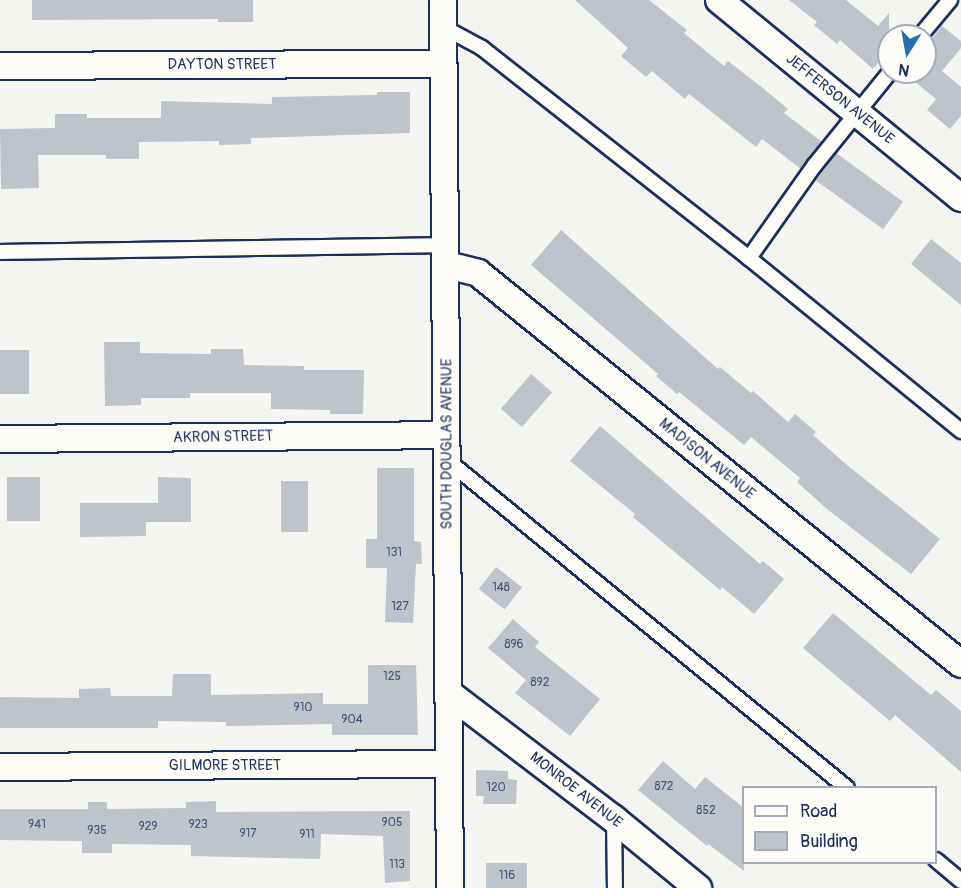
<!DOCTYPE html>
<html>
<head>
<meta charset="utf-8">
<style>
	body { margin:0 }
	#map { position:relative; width:961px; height:888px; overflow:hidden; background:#f4f4f1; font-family:Pangolin,sans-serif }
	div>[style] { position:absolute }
	.building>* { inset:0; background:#bfc3cc; transform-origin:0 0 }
	.roads { filter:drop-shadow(2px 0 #1b2f5e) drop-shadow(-2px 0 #1b2f5e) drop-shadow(0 2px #1b2f5e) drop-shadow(0 -2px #1b2f5e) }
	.service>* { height:14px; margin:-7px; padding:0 7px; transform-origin:7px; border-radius:7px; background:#fdfcf7 }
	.minor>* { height:26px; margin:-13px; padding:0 13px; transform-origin:13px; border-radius:13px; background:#fdfcf7 }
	span { translate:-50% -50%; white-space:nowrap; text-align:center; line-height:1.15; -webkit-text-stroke:4.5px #fdfcf7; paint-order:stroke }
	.number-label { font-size:12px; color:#44547a }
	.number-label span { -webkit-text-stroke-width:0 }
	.street-label { font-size:15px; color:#1b2f5e }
	.legend { position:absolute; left:742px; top:786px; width:195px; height:78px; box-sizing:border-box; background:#fdfcf7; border:2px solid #a3aaba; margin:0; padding:8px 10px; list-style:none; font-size:18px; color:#1b2f5e }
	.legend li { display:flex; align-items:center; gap:12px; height:30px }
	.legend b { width:30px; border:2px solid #a3aaba }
	.north { position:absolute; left:877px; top:24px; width:60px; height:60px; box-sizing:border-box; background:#fdfcf7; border:2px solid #a3aaba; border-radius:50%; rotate:191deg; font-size:16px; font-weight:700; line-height:24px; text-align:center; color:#1b2f5e }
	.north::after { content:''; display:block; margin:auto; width:21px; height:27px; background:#1f6fb2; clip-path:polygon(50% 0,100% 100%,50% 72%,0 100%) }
</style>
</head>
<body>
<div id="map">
	<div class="building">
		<i style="clip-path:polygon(32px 0,253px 0,253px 22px,218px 22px,218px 19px,32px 20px)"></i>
		<i style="clip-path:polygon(575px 0,649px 0,687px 30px,684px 33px,724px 66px,728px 61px,764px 89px,788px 109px,784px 113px,822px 142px,801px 169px,762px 139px,756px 147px,689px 94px,685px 99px,652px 71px,646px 77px,621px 56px,628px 48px)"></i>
		<i style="clip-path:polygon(789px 0,846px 0,878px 26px,889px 13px,889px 51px,873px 69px,840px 40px,837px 44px,814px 25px,817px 22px)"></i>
		<i style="clip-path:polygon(942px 26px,961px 41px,961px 48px,942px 71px,961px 87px,961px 116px,950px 129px,927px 110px,936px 99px,903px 72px,925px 72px,925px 47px)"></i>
		<i style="clip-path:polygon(377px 92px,410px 92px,410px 133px,251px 138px,251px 144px,219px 145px,219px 141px,139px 142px,139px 159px,106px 159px,106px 155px,38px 155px,39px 188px,1px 189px,0 129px,55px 128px,55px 114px,87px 114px,87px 118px,161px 118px,161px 101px,272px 104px,272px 97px,377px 95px)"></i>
		<i style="left:836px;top:153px;width:83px;height:34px;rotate:36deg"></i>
		<i style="clip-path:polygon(561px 230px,718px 369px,720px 367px,751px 393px,753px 391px,788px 422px,795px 414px,816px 432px,813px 435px,847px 465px,940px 539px,911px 574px,827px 509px,797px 482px,800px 478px,751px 437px,744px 445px,679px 392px,677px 394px,656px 376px,658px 374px,531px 265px)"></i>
		<i style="clip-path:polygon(931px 239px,961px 263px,961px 305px,911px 264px)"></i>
		<i style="clip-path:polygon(104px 342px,140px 342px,140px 353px,211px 354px,211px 349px,243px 349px,244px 365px,304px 366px,304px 370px,364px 370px,363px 414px,330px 414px,330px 410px,271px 409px,271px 393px,190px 393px,190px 398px,141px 398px,141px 405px,105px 406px)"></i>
		<i style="left:0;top:350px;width:29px;height:44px"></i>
		<i style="left:531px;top:374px;width:28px;height:46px;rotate:41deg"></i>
		<i style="clip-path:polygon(600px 426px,760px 564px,763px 561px,784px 579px,754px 614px,722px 587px,720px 590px,633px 517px,635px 514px,570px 461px)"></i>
		<i style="clip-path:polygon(377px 468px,414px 468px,414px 541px,421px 542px,422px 564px,416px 564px,413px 623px,385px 622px,387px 568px,366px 568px,366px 539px,377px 539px)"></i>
		<i style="left:7px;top:477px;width:33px;height:44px"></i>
		<i style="clip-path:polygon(158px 477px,191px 478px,191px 522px,146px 522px,146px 536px,80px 537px,80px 503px,158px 503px)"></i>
		<i style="left:281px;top:481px;width:27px;height:51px"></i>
		<i style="left:496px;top:567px;width:33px;height:28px;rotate:38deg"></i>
		<i style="clip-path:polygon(833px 613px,931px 695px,936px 690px,961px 711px,961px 772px,895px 715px,890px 721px,803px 648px)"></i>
		<i style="clip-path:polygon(513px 619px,539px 642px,535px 647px,600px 699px,570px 736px,515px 693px,526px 680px,488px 648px)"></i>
		<i style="clip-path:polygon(368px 665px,416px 665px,418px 735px,332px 735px,332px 724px,226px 726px,226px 722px,158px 721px,158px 728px,0 728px,0 697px,79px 698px,79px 689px,110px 688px,111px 696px,172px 696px,173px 674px,211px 674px,211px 695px,323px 693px,323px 704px,368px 704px)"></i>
		<i style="clip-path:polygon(663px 761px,695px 789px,705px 777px,744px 808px,744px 871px,708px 844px,707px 846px,638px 790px)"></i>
		<i style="clip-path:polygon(476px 770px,508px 771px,508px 779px,517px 780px,516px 804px,483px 804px,484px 796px,476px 796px)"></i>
		<i style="clip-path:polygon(216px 801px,216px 812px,410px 811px,410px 881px,385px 883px,383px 836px,321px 834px,320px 859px,191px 856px,191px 845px,112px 844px,112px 853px,82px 853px,82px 841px,0 840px,0 809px,88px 809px,88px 802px,107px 802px,107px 809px,186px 808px,186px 802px)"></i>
		<i style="left:527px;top:863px;width:25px;height:41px;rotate:90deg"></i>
	</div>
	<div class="roads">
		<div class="service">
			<i style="left:443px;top:27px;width:44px;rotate:28.3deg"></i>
			<i style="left:482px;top:48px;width:340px;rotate:38.2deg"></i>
			<i style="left:749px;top:258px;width:274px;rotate:39.2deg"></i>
			<i style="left:920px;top:36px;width:47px;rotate:-50.2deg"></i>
			<i style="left:0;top:252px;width:446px;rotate:-0.9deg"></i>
			<i style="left:749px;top:258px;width:113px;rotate:-54.8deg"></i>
			<i style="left:814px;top:166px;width:121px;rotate:-51deg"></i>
			<i style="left:447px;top:460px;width:517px;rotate:39.35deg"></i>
			<i style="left:614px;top:819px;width:69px;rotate:89.2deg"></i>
			<i style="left:936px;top:860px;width:33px;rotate:40deg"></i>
		</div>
		<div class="minor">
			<i style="left:443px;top:0;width:888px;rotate:89.55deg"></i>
			<i style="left:719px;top:0;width:313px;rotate:39.3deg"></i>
			<i style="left:0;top:66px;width:443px;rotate:-0.3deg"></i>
			<i style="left:447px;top:265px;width:32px;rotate:14deg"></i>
			<i style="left:478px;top:273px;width:621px;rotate:38.99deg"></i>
			<i style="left:0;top:439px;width:445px;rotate:-0.5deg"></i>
			<i style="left:451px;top:695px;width:205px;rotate:37.3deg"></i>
			<i style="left:614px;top:819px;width:109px;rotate:39.4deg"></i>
			<i style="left:0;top:767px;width:449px;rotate:-0.4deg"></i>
		</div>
	</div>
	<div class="number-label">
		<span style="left:394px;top:553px">131</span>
		<span style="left:501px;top:588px">148</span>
		<span style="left:400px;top:607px">127</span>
		<span style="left:514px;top:645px">896</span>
		<span style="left:392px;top:677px">125</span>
		<span style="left:540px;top:683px">892</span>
		<span style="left:303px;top:708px">910</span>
		<span style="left:352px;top:720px">904</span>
		<span style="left:664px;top:787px">872</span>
		<span style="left:496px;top:788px">120</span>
		<span style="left:706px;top:811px">852</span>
		<span style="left:392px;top:823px">905</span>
		<span style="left:37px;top:825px">941</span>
		<span style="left:198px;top:825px">923</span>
		<span style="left:148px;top:827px">929</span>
		<span style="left:97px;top:831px">935</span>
		<span style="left:248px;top:834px">917</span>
		<span style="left:307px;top:835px">911</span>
		<span style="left:397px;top:865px">113</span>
		<span style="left:507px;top:876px">116</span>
	</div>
	<div class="street-label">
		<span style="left:222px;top:65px">DAYTON STREET</span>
		<span style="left:840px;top:99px;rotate:39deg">JEFFERSON AVENUE</span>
		<span style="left:223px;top:437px;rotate:-1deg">AKRON STREET</span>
		<span style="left:447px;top:444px;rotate:-90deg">SOUTH DOUGLAS AVENUE</span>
		<span style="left:707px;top:459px;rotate:39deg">MADISON AVENUE</span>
		<span style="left:225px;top:766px">GILMORE STREET</span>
		<span style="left:576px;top:790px;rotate:38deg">MONROE AVENUE</span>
	</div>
	<ul class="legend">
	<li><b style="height:8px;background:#fdfcf7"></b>Road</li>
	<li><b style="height:16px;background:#bfc3cc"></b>Building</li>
	</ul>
	<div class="north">N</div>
</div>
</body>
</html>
